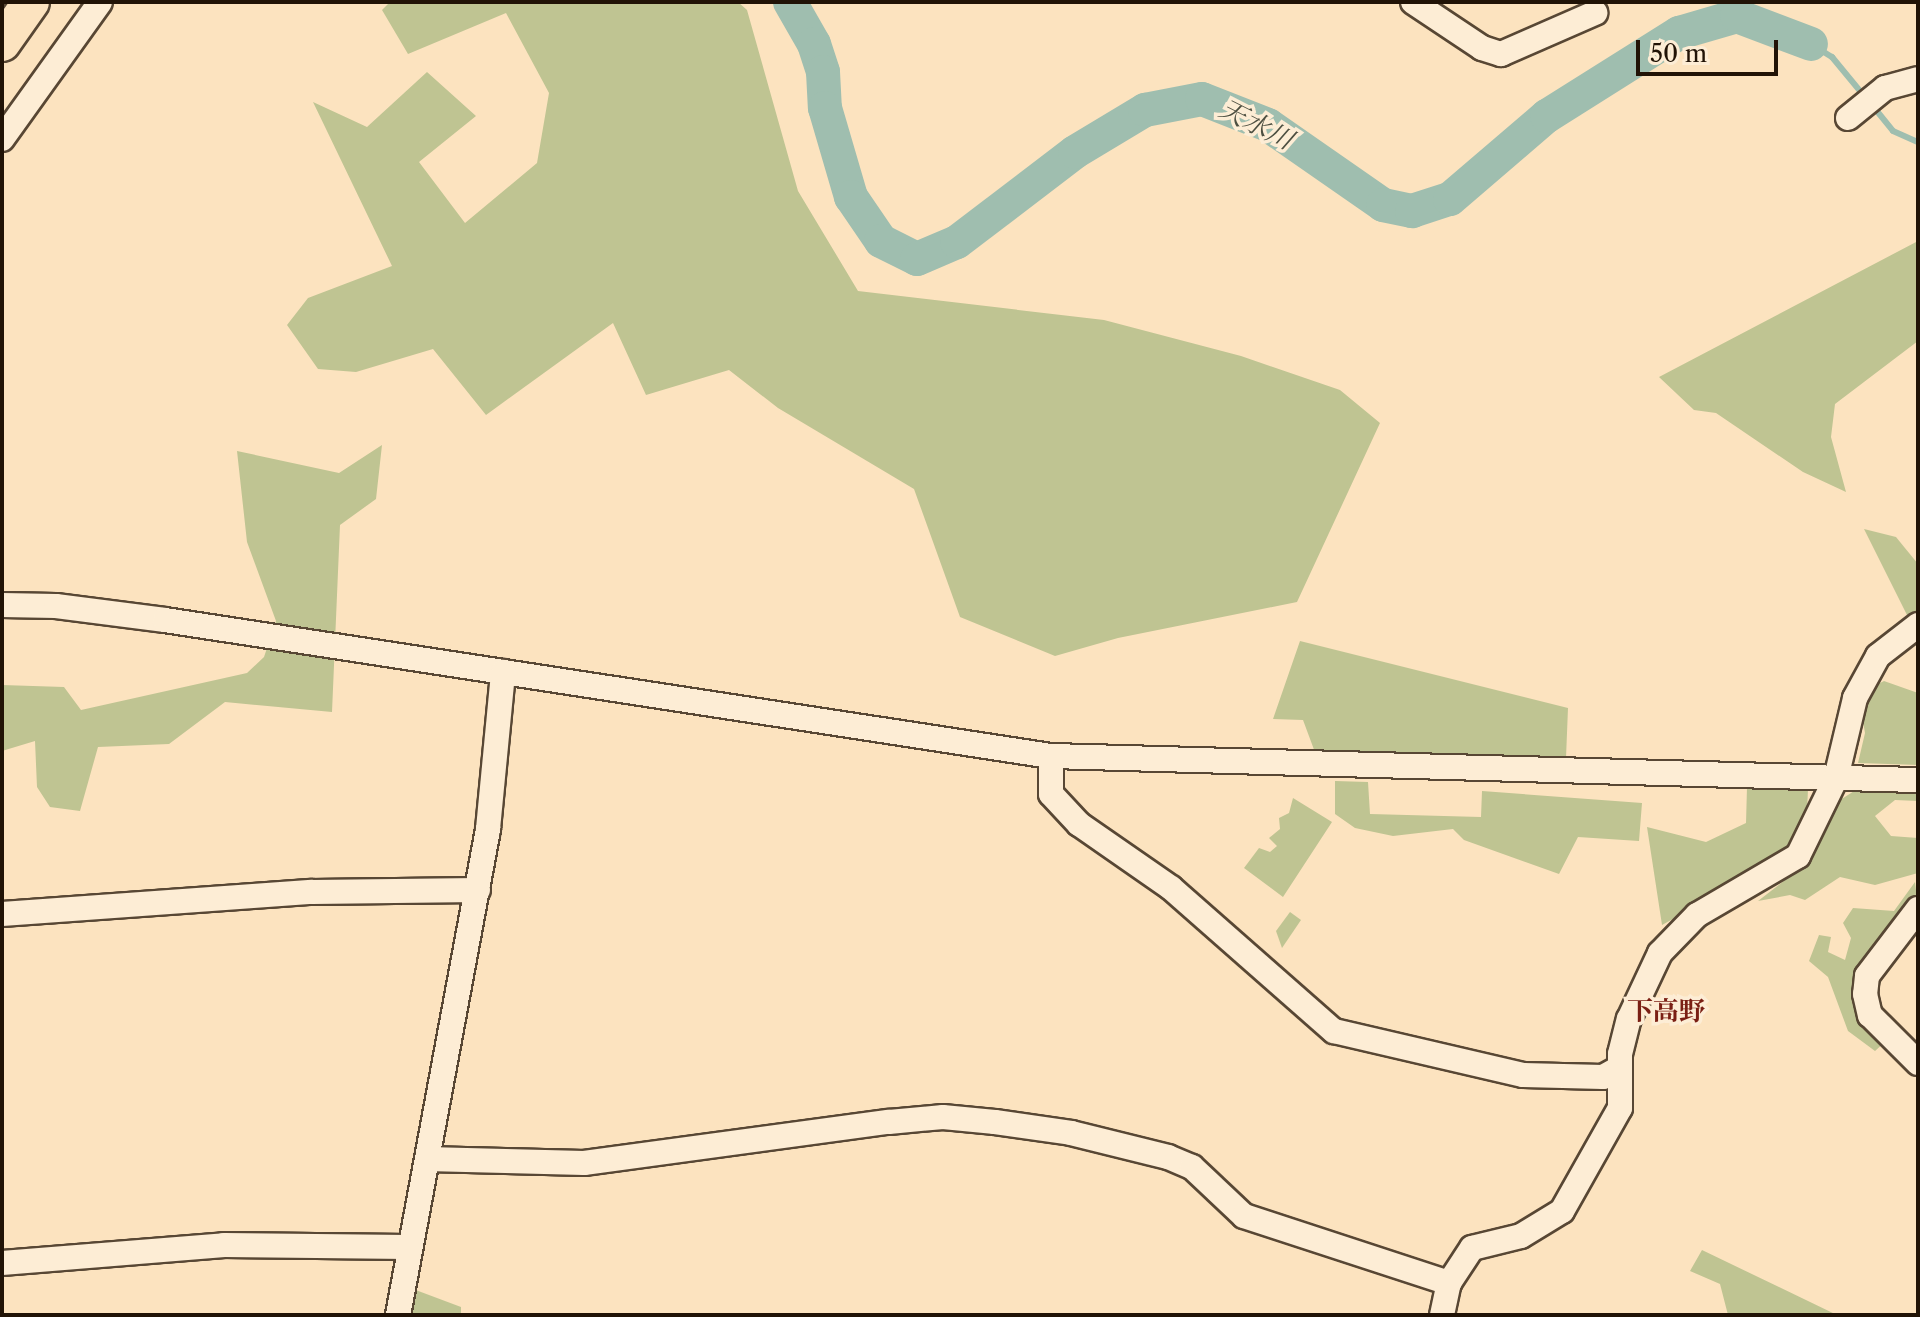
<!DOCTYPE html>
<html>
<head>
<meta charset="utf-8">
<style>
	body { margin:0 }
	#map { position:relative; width:1920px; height:1317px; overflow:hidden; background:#fce3bf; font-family:"Libre Caslon Text","Noto Serif JP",serif }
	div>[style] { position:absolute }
	.green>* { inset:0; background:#bfc492 }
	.stream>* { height:6px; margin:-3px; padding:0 3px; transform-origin:3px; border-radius:3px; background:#9fbeaf }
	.river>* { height:34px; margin:-17px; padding:0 17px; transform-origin:17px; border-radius:17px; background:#9fbeaf }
	.roads { filter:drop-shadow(2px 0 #584734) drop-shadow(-2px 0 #584734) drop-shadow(0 2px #584734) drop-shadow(0 -2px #584734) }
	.minor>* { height:24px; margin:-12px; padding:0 12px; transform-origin:12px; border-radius:12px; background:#fdedd5 }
	.highway>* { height:36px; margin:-18px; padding:0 18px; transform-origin:18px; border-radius:18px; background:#fce3bf }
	span { translate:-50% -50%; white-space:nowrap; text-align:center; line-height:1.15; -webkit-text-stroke:7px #fdedd5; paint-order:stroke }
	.water-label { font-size:26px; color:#4d4f41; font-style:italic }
	.neighbourhood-label { font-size:26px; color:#7a1f14; font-weight:700 }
	.frame { position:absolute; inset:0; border:4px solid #211306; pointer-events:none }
	.scale { position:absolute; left:1636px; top:40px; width:142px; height:36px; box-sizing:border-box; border:4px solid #211306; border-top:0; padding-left:10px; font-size:24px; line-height:28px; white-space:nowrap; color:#211306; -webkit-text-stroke:6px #fdedd5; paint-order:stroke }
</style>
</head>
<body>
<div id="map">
	<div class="green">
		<i style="clip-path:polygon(390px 2px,738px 2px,747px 10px,798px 191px,858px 291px,1104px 320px,1241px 356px,1340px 390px,1380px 423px,1297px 602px,1118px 638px,1055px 656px,960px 617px,914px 489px,778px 408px,729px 370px,646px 395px,613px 323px,486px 415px,433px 349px,356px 372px,318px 369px,287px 325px,308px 298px,392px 266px,313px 102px,367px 127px,427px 72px,476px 116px,419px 162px,465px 223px,537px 163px,549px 93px,506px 13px,408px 54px,382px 10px)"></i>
		<i style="clip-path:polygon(1918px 241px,1918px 341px,1835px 404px,1831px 437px,1846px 492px,1803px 472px,1716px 413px,1694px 410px,1659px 377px)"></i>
		<i style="clip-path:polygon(382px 445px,376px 499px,340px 525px,332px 712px,225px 702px,169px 744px,98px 747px,80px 811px,50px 807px,37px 787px,35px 741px,2px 751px,2px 685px,64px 687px,81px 710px,247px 673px,264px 657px,276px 621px,247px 542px,237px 451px,339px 473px)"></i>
		<i style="clip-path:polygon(1864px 529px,1896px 537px,1918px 564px,1918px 615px,1907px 615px)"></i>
		<i style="clip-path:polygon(1300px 641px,1568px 708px,1566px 758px,1316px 755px,1303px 720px,1273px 719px)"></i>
		<i style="clip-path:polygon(1884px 681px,1918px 693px,1918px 765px,1858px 763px,1865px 733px,1860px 704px,1866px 690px)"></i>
		<i style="clip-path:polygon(1335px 781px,1368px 782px,1370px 814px,1481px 817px,1482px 791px,1642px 803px,1639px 841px,1578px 837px,1559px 874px,1464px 840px,1453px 829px,1393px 836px,1355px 828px,1335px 814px)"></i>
		<i style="clip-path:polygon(1862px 786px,1918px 788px,1918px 801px,1895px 800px,1875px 816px,1891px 836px,1918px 838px,1918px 873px,1875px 885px,1840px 877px,1805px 900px,1790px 895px,1758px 901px,1807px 863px,1837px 802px)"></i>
		<i style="clip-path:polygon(1747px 787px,1808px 789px,1807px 812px,1794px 844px,1764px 869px,1662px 925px,1647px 827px,1706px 842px,1746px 823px)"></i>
		<i style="clip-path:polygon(1293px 798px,1332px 822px,1283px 897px,1244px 868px,1259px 848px,1270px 852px,1277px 846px,1269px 838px,1280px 829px,1279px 818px,1289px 813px)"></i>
		<i style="clip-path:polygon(1915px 882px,1918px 907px,1858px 976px,1885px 1042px,1875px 1051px,1848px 1031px,1828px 977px,1809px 961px,1819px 935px,1831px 937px,1828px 952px,1845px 960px,1851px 938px,1843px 923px,1853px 908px,1894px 911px)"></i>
		<i style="clip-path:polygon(1290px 912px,1301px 920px,1282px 948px,1276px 931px)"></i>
		<i style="clip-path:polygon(1702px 1250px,1837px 1315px,1728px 1315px,1720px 1284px,1690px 1271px)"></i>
		<i style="clip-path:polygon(405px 1286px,461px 1307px,461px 1315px,394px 1315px)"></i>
	</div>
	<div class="stream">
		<i style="left:1811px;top:44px;width:25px;rotate:32deg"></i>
		<i style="left:1832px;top:57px;width:52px;rotate:50.5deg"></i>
		<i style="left:1872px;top:105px;width:33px;rotate:51deg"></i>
		<i style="left:1893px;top:131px;width:27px;rotate:24deg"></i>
	</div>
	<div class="river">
		<i style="left:790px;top:2px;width:48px;rotate:60.3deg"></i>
		<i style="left:814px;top:44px;width:29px;rotate:72deg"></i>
		<i style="left:823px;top:72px;width:36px;rotate:87deg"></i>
		<i style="left:825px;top:108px;width:93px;rotate:73.7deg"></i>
		<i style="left:851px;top:197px;width:53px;rotate:55.7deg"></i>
		<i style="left:881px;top:241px;width:40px;rotate:26.6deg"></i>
		<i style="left:917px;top:259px;width:43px;rotate:-23deg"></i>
		<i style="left:957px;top:242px;width:148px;rotate:-37.3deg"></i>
		<i style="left:1075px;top:152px;width:82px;rotate:-31deg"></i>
		<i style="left:1145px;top:110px;width:58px;rotate:-10.9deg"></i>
		<i style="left:1202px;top:99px;width:71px;rotate:21.5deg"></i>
		<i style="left:1268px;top:125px;width:140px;rotate:34.8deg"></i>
		<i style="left:1383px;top:205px;width:30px;rotate:12deg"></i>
		<i style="left:1412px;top:211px;width:40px;rotate:-18deg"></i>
		<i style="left:1450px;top:199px;width:128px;rotate:-40.6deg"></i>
		<i style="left:1547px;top:116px;width:156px;rotate:-32.2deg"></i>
		<i style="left:1679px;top:33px;width:60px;rotate:-16.3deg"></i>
		<i style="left:1737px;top:16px;width:79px;rotate:20.7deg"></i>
	</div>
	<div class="roads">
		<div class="minor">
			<i style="left:1413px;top:2px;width:83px;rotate:33.7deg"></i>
			<i style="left:1482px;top:48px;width:20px;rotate:18deg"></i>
			<i style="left:1501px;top:54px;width:103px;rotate:-23.6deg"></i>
			<i style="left:1848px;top:118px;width:48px;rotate:-39deg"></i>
			<i style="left:1885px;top:88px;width:34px;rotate:-15deg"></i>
			<i style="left:2px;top:139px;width:168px;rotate:-54.4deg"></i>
			<i style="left:2px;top:605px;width:54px;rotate:1.1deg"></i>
			<i style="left:56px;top:606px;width:110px;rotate:7.3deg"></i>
			<i style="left:165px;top:620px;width:896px;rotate:8.73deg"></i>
			<i style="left:1051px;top:756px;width:867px;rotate:1.59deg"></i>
			<i style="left:1051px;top:756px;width:38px;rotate:90deg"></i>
			<i style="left:1051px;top:794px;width:41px;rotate:47deg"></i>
			<i style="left:1079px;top:824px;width:112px;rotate:34.8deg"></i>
			<i style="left:1171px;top:888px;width:217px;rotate:41.3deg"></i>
			<i style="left:1334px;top:1031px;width:194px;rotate:13.1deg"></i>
			<i style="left:1523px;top:1075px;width:80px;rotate:1.4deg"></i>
			<i style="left:1603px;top:1077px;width:18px;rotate:-29deg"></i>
			<i style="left:1918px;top:909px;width:84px;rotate:127.3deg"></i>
			<i style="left:1867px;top:976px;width:18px;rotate:96deg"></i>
			<i style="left:1865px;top:994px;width:22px;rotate:77deg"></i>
			<i style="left:1870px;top:1015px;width:68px;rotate:45deg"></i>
			<i style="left:2px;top:914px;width:311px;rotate:-4.1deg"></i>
			<i style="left:312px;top:892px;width:166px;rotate:-0.7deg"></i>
			<i style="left:427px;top:1159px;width:157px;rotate:1.5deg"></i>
			<i style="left:584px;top:1163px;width:308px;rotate:-7.7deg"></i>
			<i style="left:889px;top:1122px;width:54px;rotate:-5.3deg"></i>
			<i style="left:943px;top:1117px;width:52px;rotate:5.5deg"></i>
			<i style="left:995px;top:1122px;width:77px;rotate:8.2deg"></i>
			<i style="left:1071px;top:1133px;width:100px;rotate:13.9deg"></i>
			<i style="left:1168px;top:1157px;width:26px;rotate:23deg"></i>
			<i style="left:1192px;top:1167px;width:71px;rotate:43.3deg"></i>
			<i style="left:1244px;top:1216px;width:216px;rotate:18.1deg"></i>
			<i style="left:2px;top:1263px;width:223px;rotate:-4.6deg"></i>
			<i style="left:224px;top:1245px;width:184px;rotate:0.6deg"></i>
			<i style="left:398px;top:1315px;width:494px;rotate:-79.5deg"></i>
			<i style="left:488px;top:829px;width:158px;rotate:-84.5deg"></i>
			<i style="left:1442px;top:1315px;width:33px;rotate:-78deg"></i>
			<i style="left:1449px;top:1283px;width:42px;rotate:-56.7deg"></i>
			<i style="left:1472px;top:1248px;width:50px;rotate:-13.8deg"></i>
			<i style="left:1521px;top:1236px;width:48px;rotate:-31.4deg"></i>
			<i style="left:1562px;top:1211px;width:118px;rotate:-60.6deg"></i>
			<i style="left:1620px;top:1108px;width:54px;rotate:-90deg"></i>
			<i style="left:1620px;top:1054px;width:36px;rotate:-76deg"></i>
			<i style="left:1629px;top:1019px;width:73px;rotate:-64.8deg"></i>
			<i style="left:1660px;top:953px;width:53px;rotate:-45.8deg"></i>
			<i style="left:1697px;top:915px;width:117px;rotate:-30.3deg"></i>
			<i style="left:1798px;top:856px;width:87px;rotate:-64deg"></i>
			<i style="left:1836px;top:778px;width:82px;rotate:-76.6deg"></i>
			<i style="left:1855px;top:698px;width:48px;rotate:-61.3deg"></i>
			<i style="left:1878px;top:656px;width:51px;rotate:-37.8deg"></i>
		</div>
		<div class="highway">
			<i style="left:2px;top:43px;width:50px;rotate:-54.7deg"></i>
		</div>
	</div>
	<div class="water-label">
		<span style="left:1256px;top:125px;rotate:27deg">天水川</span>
	</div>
	<div class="neighbourhood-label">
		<span style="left:1666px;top:1012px">下高野</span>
	</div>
	<div class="frame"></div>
	<div class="scale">50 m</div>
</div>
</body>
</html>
